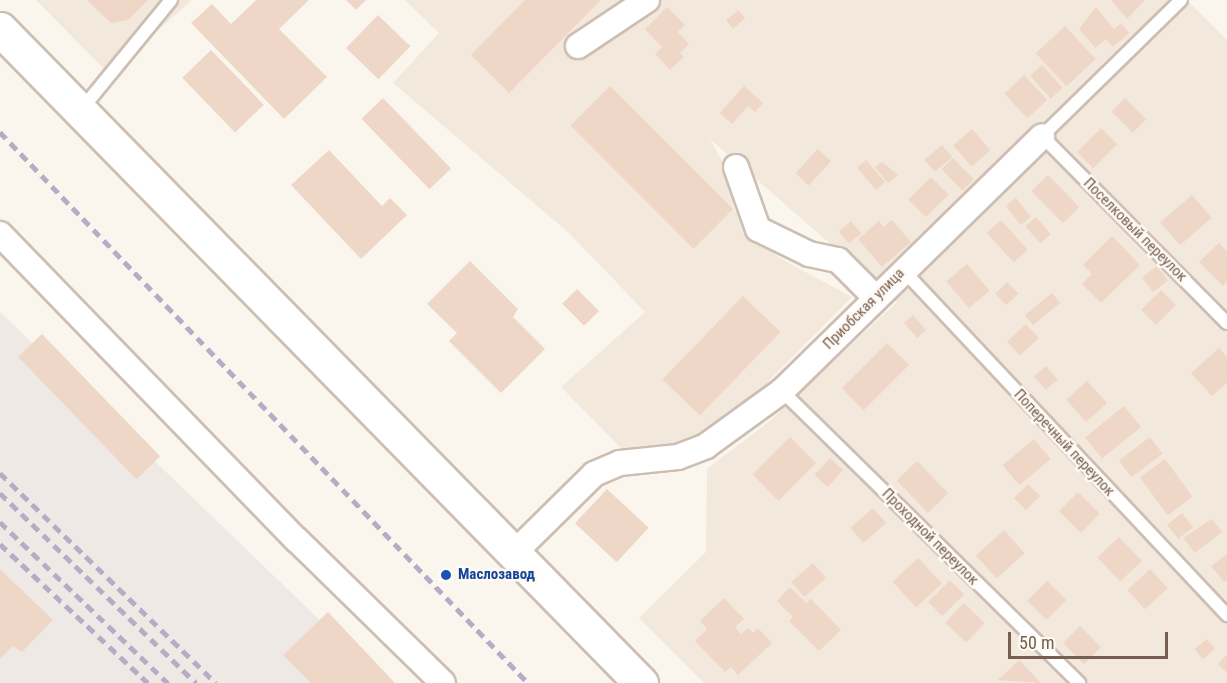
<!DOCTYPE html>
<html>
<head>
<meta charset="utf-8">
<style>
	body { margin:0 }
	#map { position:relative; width:1227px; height:683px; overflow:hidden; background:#fbf6ed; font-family:"Roboto Condensed",sans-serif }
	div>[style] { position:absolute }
	.residential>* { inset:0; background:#f3e8dc }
	.industrial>* { inset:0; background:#eee9e5 }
	.building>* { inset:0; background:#efd7c7; transform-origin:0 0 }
	.roads { filter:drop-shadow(2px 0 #cdbeb3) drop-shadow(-2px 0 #cdbeb3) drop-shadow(0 2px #cdbeb3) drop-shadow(0 -2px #cdbeb3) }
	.service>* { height:12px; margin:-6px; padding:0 6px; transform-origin:6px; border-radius:6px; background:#fff }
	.minor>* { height:24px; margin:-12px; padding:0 12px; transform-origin:12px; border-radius:12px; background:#fff }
	.secondary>* { height:33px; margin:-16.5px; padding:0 16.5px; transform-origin:16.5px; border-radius:16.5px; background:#fff }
	.rail>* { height:4.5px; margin-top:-2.25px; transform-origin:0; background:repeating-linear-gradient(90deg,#b9abc6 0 9px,transparent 0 15px) }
	.dots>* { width:16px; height:16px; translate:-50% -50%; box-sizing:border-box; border:3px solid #fefaf4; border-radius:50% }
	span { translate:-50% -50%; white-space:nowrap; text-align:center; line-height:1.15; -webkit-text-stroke:5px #fefaf4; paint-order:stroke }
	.street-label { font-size:15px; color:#765e51 }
	.transit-label { font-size:15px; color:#164399; font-weight:700 }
	.left { translate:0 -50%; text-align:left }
	.scale { position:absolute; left:1008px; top:632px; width:160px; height:27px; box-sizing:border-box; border:3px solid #765e51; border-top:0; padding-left:8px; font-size:18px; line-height:21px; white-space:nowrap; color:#765e51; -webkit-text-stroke:4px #fefaf4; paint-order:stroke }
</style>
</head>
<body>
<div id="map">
	<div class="residential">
		<i style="clip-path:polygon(36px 0,192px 0,109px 74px)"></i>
		<i style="clip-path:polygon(405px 0,1187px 0,1227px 40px,1227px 683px,704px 683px,639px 618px,706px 552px,707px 469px,772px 419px,897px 302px,710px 139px,727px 170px,734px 208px,750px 236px,783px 260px,852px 297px,737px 413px,698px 436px,660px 450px,624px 451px,561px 387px,645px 312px,568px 232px,393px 83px,439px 33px)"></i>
	</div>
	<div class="industrial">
		<i style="clip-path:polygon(0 312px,385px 683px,0 683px)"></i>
	</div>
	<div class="building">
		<i style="clip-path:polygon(87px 0,148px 0,128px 20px,111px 23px)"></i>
		<i style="clip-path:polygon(256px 0,309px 0,279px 29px,327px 77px,284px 119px,191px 23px,212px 4px,231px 24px)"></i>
		<i style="clip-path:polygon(346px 0,366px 0,356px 10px)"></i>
		<i style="clip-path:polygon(525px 0,601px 0,509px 93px,471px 55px)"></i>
		<i style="clip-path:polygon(1111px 0,1145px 0,1127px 19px)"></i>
		<i style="clip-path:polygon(667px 7px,685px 25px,678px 32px,689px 44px,680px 53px,684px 57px,670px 70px,655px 54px,662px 47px,645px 29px)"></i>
		<i style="clip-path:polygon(1096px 7px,1114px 29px,1121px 23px,1129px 33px,1113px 47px,1106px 39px,1095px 48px,1079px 29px)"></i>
		<i style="left:738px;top:10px;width:11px;height:16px;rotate:49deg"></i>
		<i style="left:378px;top:15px;width:45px;height:46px;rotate:44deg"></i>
		<i style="left:1065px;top:26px;width:45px;height:40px;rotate:47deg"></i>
		<i style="left:211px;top:50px;width:76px;height:40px;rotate:46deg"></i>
		<i style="left:1042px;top:65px;width:31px;height:16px;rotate:48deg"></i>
		<i style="left:1024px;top:75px;width:34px;height:27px;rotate:47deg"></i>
		<i style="left:610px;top:86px;width:174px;height:56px;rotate:45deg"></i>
		<i style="clip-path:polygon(744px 86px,763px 103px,755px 112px,748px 106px,732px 124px,720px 113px)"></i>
		<i style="left:383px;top:98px;width:98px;height:30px;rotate:46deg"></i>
		<i style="left:1125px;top:98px;width:30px;height:19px;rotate:45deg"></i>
		<i style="left:1101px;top:128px;width:23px;height:34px;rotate:45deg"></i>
		<i style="left:972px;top:129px;width:28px;height:25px;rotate:49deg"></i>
		<i style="left:942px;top:145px;width:16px;height:23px;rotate:50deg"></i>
		<i style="left:818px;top:149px;width:18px;height:33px;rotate:43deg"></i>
		<i style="clip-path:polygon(329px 150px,382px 206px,390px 198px,407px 215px,361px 259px,291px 185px)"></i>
		<i style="left:953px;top:158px;width:30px;height:16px;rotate:46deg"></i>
		<i style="left:866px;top:160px;width:29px;height:12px;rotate:49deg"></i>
		<i style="clip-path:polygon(882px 162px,898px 175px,888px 183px,875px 167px)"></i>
		<i style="left:1048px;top:175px;width:45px;height:23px;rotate:46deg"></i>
		<i style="left:931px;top:177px;width:25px;height:32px;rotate:45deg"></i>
		<i style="left:1192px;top:195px;width:30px;height:42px;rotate:49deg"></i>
		<i style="left:1016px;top:198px;width:24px;height:13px;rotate:52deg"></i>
		<i style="left:1036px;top:217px;width:23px;height:14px;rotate:50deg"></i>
		<i style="clip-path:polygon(892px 220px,911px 242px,882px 267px,858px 239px,879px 221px,884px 227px)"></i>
		<i style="left:1001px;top:220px;width:40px;height:19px;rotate:48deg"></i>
		<i style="left:851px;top:221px;width:16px;height:16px;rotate:50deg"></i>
		<i style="clip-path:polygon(1112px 236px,1140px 265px,1101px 303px,1082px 284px,1092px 274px,1083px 265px)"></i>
		<i style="clip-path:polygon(1219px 243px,1227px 251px,1227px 282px,1223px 286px,1199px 262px)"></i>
		<i style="clip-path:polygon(470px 261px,518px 309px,513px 317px,545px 349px,501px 393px,449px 341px,457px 333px,427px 304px)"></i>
		<i style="left:967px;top:264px;width:35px;height:27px;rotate:50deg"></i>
		<i style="left:1157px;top:266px;width:18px;height:19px;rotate:52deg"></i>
		<i style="left:1007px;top:282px;width:16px;height:17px;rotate:45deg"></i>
		<i style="left:577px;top:289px;width:31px;height:21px;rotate:45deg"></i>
		<i style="left:1161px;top:290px;width:21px;height:28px;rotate:45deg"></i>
		<i style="left:1052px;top:293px;width:13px;height:35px;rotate:51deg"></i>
		<i style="left:743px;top:296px;width:52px;height:116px;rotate:44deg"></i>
		<i style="left:913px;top:315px;width:20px;height:12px;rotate:49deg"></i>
		<i style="left:1026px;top:324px;width:19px;height:26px;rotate:47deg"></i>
		<i style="left:42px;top:334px;width:170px;height:33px;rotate:46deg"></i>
		<i style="left:887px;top:343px;width:31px;height:64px;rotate:45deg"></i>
		<i style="clip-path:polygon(1219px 348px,1227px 357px,1227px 383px,1212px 396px,1191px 373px)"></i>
		<i style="left:1046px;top:366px;width:18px;height:16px;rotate:49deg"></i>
		<i style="left:1087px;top:381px;width:30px;height:28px;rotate:48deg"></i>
		<i style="left:1124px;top:406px;width:27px;height:50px;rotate:51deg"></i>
		<i style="left:790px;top:437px;width:37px;height:53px;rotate:45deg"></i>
		<i style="left:1150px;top:437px;width:21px;height:39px;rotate:53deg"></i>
		<i style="left:1034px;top:439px;width:26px;height:41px;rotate:50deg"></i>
		<i style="left:830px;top:458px;width:18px;height:23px;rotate:43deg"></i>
		<i style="left:1165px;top:459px;width:47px;height:31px;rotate:54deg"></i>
		<i style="left:917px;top:461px;width:45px;height:28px;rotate:46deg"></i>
		<i style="left:1028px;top:484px;width:17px;height:20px;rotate:45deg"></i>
		<i style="left:607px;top:489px;width:57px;height:47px;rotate:43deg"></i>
		<i style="left:1078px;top:492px;width:31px;height:27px;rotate:45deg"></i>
		<i style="left:873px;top:508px;width:20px;height:30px;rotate:49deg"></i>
		<i style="left:1182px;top:513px;width:18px;height:19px;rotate:52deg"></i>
		<i style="clip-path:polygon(1212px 519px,1222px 532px,1195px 553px,1183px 538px)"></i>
		<i style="left:1004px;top:530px;width:31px;height:38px;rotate:48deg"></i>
		<i style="left:1119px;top:537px;width:33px;height:30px;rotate:46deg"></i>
		<i style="clip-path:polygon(1227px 554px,1227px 580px,1224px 582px,1211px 566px)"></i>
		<i style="left:918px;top:558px;width:35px;height:35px;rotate:47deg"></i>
		<i style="left:813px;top:563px;width:20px;height:29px;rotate:49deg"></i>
		<i style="clip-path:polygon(0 569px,53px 620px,22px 652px,13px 646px,0 659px)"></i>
		<i style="left:1150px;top:569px;width:26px;height:31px;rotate:47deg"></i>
		<i style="left:950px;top:580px;width:20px;height:31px;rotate:45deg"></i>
		<i style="left:1047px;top:581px;width:27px;height:28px;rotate:45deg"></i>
		<i style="clip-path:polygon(790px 587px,806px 603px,811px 599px,841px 630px,819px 651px,789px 621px,793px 617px,777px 601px)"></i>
		<i style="clip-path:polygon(724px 598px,744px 619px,735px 627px,741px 634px,748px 628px,753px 633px,758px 628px,772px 643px,738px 675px,731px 667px,725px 672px,695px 641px,707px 629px,700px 621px)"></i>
		<i style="left:964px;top:603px;width:29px;height:27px;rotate:44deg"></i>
		<i style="clip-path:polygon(328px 612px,395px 683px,311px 683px,283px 655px)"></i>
		<i style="left:1080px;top:626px;width:30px;height:24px;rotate:45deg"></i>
		<i style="left:1207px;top:639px;width:13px;height:16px;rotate:51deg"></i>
		<i style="clip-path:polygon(1227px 654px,1227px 673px,1218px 664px)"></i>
		<i style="clip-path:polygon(1019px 660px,1041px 683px,998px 680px)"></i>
	</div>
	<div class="roads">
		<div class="service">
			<i style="left:1181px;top:0;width:194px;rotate:135.6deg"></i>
			<i style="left:1042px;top:136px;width:263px;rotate:45.3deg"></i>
			<i style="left:81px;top:110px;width:142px;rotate:-50.7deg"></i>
			<i style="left:902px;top:269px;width:475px;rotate:46.8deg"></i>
			<i style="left:782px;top:391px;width:417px;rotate:44.5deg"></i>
		</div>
		<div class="minor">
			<i style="left:578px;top:46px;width:83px;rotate:-33.7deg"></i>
			<i style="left:736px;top:167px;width:66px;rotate:70.5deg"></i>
			<i style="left:758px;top:229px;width:57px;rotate:26.1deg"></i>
			<i style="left:809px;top:254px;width:30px;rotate:12deg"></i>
			<i style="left:838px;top:260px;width:52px;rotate:45deg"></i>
			<i style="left:0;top:234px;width:426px;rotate:45.9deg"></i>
			<i style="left:297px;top:540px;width:204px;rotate:44.4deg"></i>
			<i style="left:512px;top:555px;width:115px;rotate:-44.6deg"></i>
			<i style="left:594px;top:474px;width:28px;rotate:-23deg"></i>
			<i style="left:620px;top:463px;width:58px;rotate:-5.9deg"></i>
			<i style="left:678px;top:457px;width:30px;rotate:-21deg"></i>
			<i style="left:706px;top:446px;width:94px;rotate:-35.9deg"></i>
			<i style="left:782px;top:391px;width:364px;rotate:-44.4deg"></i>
		</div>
		<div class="secondary">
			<i style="left:0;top:29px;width:916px;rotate:45.58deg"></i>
		</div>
	</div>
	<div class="rail">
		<i style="left:0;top:132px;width:763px;rotate:46.22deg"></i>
		<i style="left:0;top:473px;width:301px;rotate:44.2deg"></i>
		<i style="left:0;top:493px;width:273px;rotate:44.1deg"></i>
		<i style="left:0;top:522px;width:233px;rotate:43.8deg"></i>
		<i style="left:0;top:544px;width:203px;rotate:43.2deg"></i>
	</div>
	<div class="dots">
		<i style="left:446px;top:575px;background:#1a4fb4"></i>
	</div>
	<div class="street-label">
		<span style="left:1135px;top:230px;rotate:45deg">Поселковый переулок</span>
		<span style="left:864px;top:309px;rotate:-45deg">Приобская улица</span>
		<span style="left:1064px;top:443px;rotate:47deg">Поперечный переулок</span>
		<span style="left:930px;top:537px;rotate:45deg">Проходной переулок</span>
	</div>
	<div class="transit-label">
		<span class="left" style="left:458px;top:575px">Маслозавод</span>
	</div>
	<div class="scale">50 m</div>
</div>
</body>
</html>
